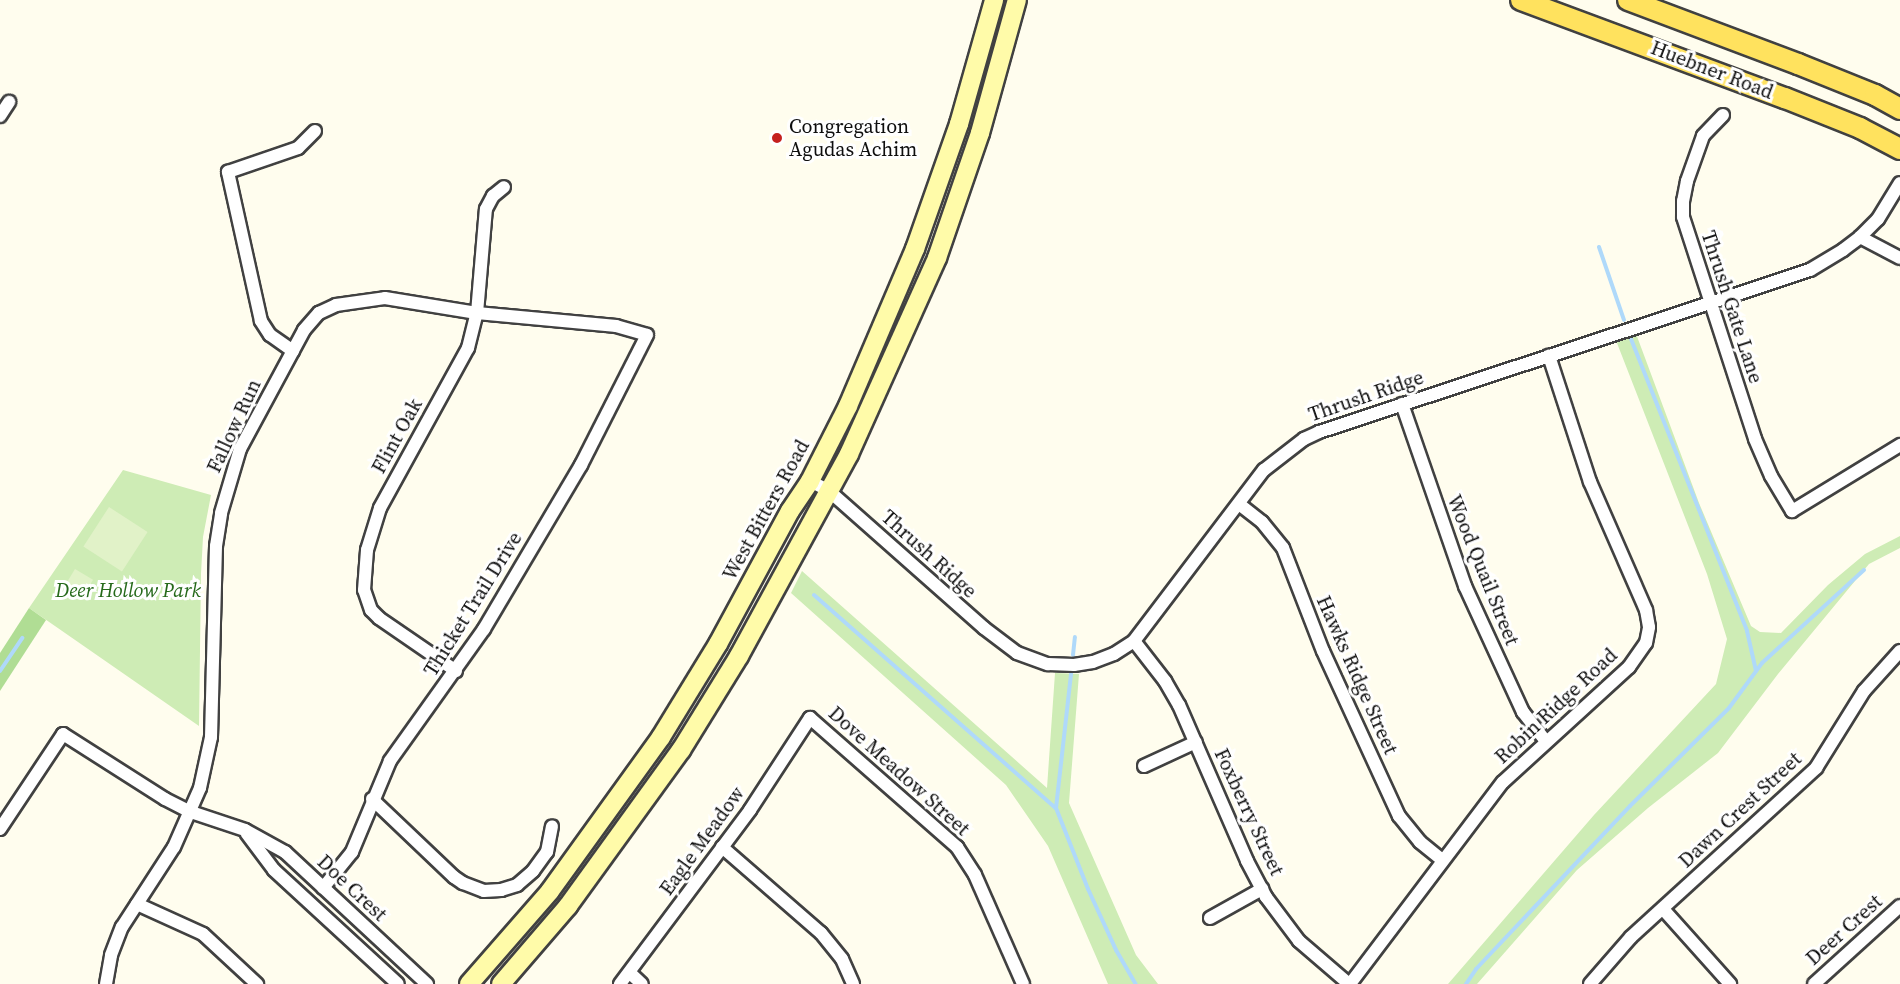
<!DOCTYPE html>
<html>
<head>
<meta charset="utf-8">
<style>
	body { margin:0 }
	#map { position:relative; width:1900px; height:984px; overflow:hidden; background:#fffdee; font-family:"Source Serif 4",serif }
	div>[style] { position:absolute }
	.green>* { inset:0; background:#ceecb5 }
	.forest>* { inset:0; background:#b0dd94 }
	.pitch>* { inset:0; background:#e1f2c8; transform-origin:0 0 }
	.stream>* { height:4px; margin:-2px; padding:0 2px; transform-origin:2px; border-radius:2px; background:#afd9fa }
	.roads { filter:drop-shadow(2px 0 #414141) drop-shadow(-2px 0 #414141) drop-shadow(0 2px #414141) drop-shadow(0 -2px #414141) }
	.street>* { height:12px; margin:-6px; padding:0 6px; transform-origin:6px; border-radius:6px; background:#fff }
	.secondary>* { height:18px; margin:-9px; padding:0 9px; transform-origin:9px; border-radius:9px; background:#fffba9 }
	.primary>* { height:20px; margin:-10px; padding:0 10px; transform-origin:10px; border-radius:10px; background:#ffe25e }
	.dots>* { width:16px; height:16px; translate:-50% -50%; box-sizing:border-box; border:3px solid #fff; border-radius:50% }
	span { translate:-50% -50%; white-space:nowrap; text-align:center; line-height:1.15; -webkit-text-stroke:6px #fff; paint-order:stroke }
	.street-label { font-size:20px; color:#0e0e0e }
	.poi-label { font-size:20px; color:#0e0e0e }
	.left { translate:0 -50%; text-align:left }
	.park-label { font-size:20px; color:#25691a; font-style:italic }
</style>
</head>
<body>
<div id="map">
	<div class="green">
		<i style="clip-path:polygon(1635px 331px,1699px 503px,1751px 626px,1760px 632px,1781px 633px,1828px 585px,1865px 554px,1900px 536px,1900px 548px,1869px 564px,1778px 674px,1718px 753px,1648px 808px,1577px 870px,1477px 984px,1448px 984px,1594px 815px,1716px 684px,1727px 639px,1707px 574px,1615px 338px)"></i>
		<i style="clip-path:polygon(123px 470px,211px 495px,203px 537px,201px 574px,199px 726px,29px 608px)"></i>
		<i style="clip-path:polygon(802px 571px,1047px 788px,1055px 673px,1079px 674px,1069px 803px,1136px 955px,1158px 984px,1108px 984px,1048px 846px,1006px 785px,791px 593px)"></i>
	</div>
	<div class="forest">
		<i style="clip-path:polygon(29px 608px,46px 620px,0 691px,0 653px)"></i>
	</div>
	<div class="pitch">
		<i style="left:109px;top:507px;width:46px;height:47px;rotate:33deg"></i>
		<i style="left:75px;top:569px;width:21px;height:22px;rotate:31deg"></i>
	</div>
	<div class="stream">
		<i style="left:1599px;top:247px;width:77px;rotate:71.1deg"></i>
		<i style="left:1631px;top:339px;width:314px;rotate:68.3deg"></i>
		<i style="left:1747px;top:631px;width:41px;rotate:77.3deg"></i>
		<i style="left:814px;top:595px;width:322px;rotate:41.4deg"></i>
		<i style="left:1056px;top:808px;width:87px;rotate:68.4deg"></i>
		<i style="left:1088px;top:889px;width:67px;rotate:65.3deg"></i>
		<i style="left:1116px;top:950px;width:39px;rotate:60deg"></i>
		<i style="left:1073px;top:655px;width:18px;rotate:-84deg"></i>
		<i style="left:0;top:671px;width:40px;rotate:-56deg"></i>
		<i style="left:1056px;top:808px;width:135px;rotate:-83.6deg"></i>
		<i style="left:1466px;top:984px;width:18px;rotate:-56deg"></i>
		<i style="left:1476px;top:969px;width:224px;rotate:-46.6deg"></i>
		<i style="left:1630px;top:806px;width:139px;rotate:-44.7deg"></i>
		<i style="left:1729px;top:708px;width:56px;rotate:-53.7deg"></i>
		<i style="left:1762px;top:663px;width:138px;rotate:-42.4deg"></i>
	</div>
	<div class="roads">
		<div class="street">
			<i style="left:1723px;top:115px;width:29px;rotate:134deg"></i>
			<i style="left:1703px;top:136px;width:48px;rotate:109.6deg"></i>
			<i style="left:1687px;top:181px;width:20px;rotate:101deg"></i>
			<i style="left:1683px;top:201px;width:16px;rotate:90deg"></i>
			<i style="left:1683px;top:217px;width:233px;rotate:72deg"></i>
			<i style="left:1755px;top:439px;width:40px;rotate:66.6deg"></i>
			<i style="left:1771px;top:476px;width:41px;rotate:59deg"></i>
			<i style="left:1792px;top:511px;width:127px;rotate:-31.4deg"></i>
			<i style="left:0;top:116px;width:17px;rotate:-57deg"></i>
			<i style="left:1860px;top:237px;width:45px;rotate:27.7deg"></i>
			<i style="left:293px;top:351px;width:28px;rotate:-145deg"></i>
			<i style="left:270px;top:335px;width:17px;rotate:-123deg"></i>
			<i style="left:261px;top:321px;width:153px;rotate:-102.5deg"></i>
			<i style="left:228px;top:172px;width:74px;rotate:-18.9deg"></i>
			<i style="left:298px;top:148px;width:24px;rotate:-45deg"></i>
			<i style="left:1402px;top:404px;width:193px;rotate:70.9deg"></i>
			<i style="left:1465px;top:586px;width:139px;rotate:65.3deg"></i>
			<i style="left:1523px;top:712px;width:37px;rotate:52deg"></i>
			<i style="left:810px;top:481px;width:20px;rotate:27deg"></i>
			<i style="left:828px;top:490px;width:208px;rotate:41.5deg"></i>
			<i style="left:984px;top:628px;width:41px;rotate:37.1deg"></i>
			<i style="left:1017px;top:653px;width:33px;rotate:20deg"></i>
			<i style="left:1048px;top:664px;width:26px;rotate:2deg"></i>
			<i style="left:1074px;top:665px;width:19px;rotate:-9deg"></i>
			<i style="left:1093px;top:662px;width:22px;rotate:-21deg"></i>
			<i style="left:1114px;top:654px;width:24px;rotate:-33deg"></i>
			<i style="left:1134px;top:641px;width:215px;rotate:-52.8deg"></i>
			<i style="left:1264px;top:470px;width:51px;rotate:-37.8deg"></i>
			<i style="left:1304px;top:439px;width:17px;rotate:-25deg"></i>
			<i style="left:1319px;top:432px;width:517px;rotate:-18.26deg"></i>
			<i style="left:1810px;top:270px;width:39px;rotate:-31deg"></i>
			<i style="left:1843px;top:250px;width:21px;rotate:-37deg"></i>
			<i style="left:1860px;top:237px;width:25px;rotate:-45deg"></i>
			<i style="left:1878px;top:219px;width:42px;rotate:-58.6deg"></i>
			<i style="left:1239px;top:504px;width:29px;rotate:38deg"></i>
			<i style="left:1262px;top:522px;width:33px;rotate:51deg"></i>
			<i style="left:1283px;top:548px;width:110px;rotate:68.8deg"></i>
			<i style="left:1323px;top:651px;width:182px;rotate:65.3deg"></i>
			<i style="left:1399px;top:816px;width:33px;rotate:51deg"></i>
			<i style="left:1420px;top:842px;width:28px;rotate:39deg"></i>
			<i style="left:1134px;top:641px;width:51px;rotate:52.2deg"></i>
			<i style="left:1165px;top:681px;width:28px;rotate:60deg"></i>
			<i style="left:1179px;top:705px;width:170px;rotate:66.4deg"></i>
			<i style="left:1247px;top:861px;width:41px;rotate:62.2deg"></i>
			<i style="left:1266px;top:897px;width:55px;rotate:53.1deg"></i>
			<i style="left:1299px;top:941px;width:66px;rotate:40.7deg"></i>
			<i style="left:456px;top:671px;width:93px;rotate:-145.5deg"></i>
			<i style="left:379px;top:618px;width:11px;rotate:-135deg"></i>
			<i style="left:371px;top:610px;width:21px;rotate:-109deg"></i>
			<i style="left:364px;top:590px;width:40px;rotate:-85.7deg"></i>
			<i style="left:367px;top:550px;width:44px;rotate:-72.8deg"></i>
			<i style="left:380px;top:508px;width:183px;rotate:-61.2deg"></i>
			<i style="left:468px;top:348px;width:36px;rotate:-76deg"></i>
			<i style="left:477px;top:313px;width:104px;rotate:-85.1deg"></i>
			<i style="left:486px;top:209px;width:15px;rotate:-62deg"></i>
			<i style="left:493px;top:196px;width:14px;rotate:-39deg"></i>
			<i style="left:1144px;top:766px;width:57px;rotate:-24.8deg"></i>
			<i style="left:372px;top:799px;width:113px;rotate:43.6deg"></i>
			<i style="left:454px;top:877px;width:11px;rotate:34deg"></i>
			<i style="left:463px;top:883px;width:22px;rotate:21deg"></i>
			<i style="left:484px;top:891px;width:17px;rotate:-3deg"></i>
			<i style="left:501px;top:890px;width:17px;rotate:-17deg"></i>
			<i style="left:517px;top:885px;width:21px;rotate:-41deg"></i>
			<i style="left:533px;top:871px;width:24px;rotate:-54deg"></i>
			<i style="left:547px;top:852px;width:26px;rotate:-79deg"></i>
			<i style="left:0;top:829px;width:114px;rotate:-56.4deg"></i>
			<i style="left:63px;top:734px;width:121px;rotate:32.5deg"></i>
			<i style="left:165px;top:799px;width:29px;rotate:27deg"></i>
			<i style="left:191px;top:812px;width:57px;rotate:18.4deg"></i>
			<i style="left:245px;top:830px;width:46px;rotate:28.8deg"></i>
			<i style="left:285px;top:852px;width:194px;rotate:42.9deg"></i>
			<i style="left:247px;top:834px;width:45px;rotate:53.1deg"></i>
			<i style="left:274px;top:870px;width:168px;rotate:42.6deg"></i>
			<i style="left:722px;top:847px;width:131px;rotate:41deg"></i>
			<i style="left:821px;top:933px;width:33px;rotate:51deg"></i>
			<i style="left:842px;top:959px;width:27px;rotate:66deg"></i>
			<i style="left:137px;top:904px;width:72px;rotate:24.4deg"></i>
			<i style="left:203px;top:934px;width:74px;rotate:42.8deg"></i>
			<i style="left:1663px;top:909px;width:101px;rotate:48.2deg"></i>
			<i style="left:1210px;top:918px;width:60px;rotate:-29.1deg"></i>
			<i style="left:630px;top:973px;width:16px;rotate:43deg"></i>
			<i style="left:106px;top:984px;width:29px;rotate:-80deg"></i>
			<i style="left:111px;top:955px;width:30px;rotate:-69deg"></i>
			<i style="left:122px;top:927px;width:95px;rotate:-57deg"></i>
			<i style="left:174px;top:847px;width:64px;rotate:-66.2deg"></i>
			<i style="left:200px;top:788px;width:52px;rotate:-77.8deg"></i>
			<i style="left:211px;top:737px;width:191px;rotate:-88.5deg"></i>
			<i style="left:216px;top:546px;width:33px;rotate:-81deg"></i>
			<i style="left:221px;top:513px;width:67px;rotate:-73.5deg"></i>
			<i style="left:240px;top:449px;width:135px;rotate:-61.7deg"></i>
			<i style="left:304px;top:330px;width:23px;rotate:-49deg"></i>
			<i style="left:319px;top:313px;width:19px;rotate:-25deg"></i>
			<i style="left:336px;top:305px;width:49px;rotate:-8.1deg"></i>
			<i style="left:385px;top:298px;width:93px;rotate:9.3deg"></i>
			<i style="left:477px;top:313px;width:140px;rotate:5.3deg"></i>
			<i style="left:616px;top:326px;width:32px;rotate:16deg"></i>
			<i style="left:647px;top:335px;width:146px;rotate:116.9deg"></i>
			<i style="left:581px;top:465px;width:191px;rotate:120.6deg"></i>
			<i style="left:484px;top:629px;width:162px;rotate:125.5deg"></i>
			<i style="left:390px;top:761px;width:99px;rotate:112.7deg"></i>
			<i style="left:352px;top:852px;width:46px;rotate:128.9deg"></i>
			<i style="left:620px;top:984px;width:217px;rotate:-53.2deg"></i>
			<i style="left:750px;top:810px;width:110px;rotate:-56.9deg"></i>
			<i style="left:810px;top:718px;width:196px;rotate:41.3deg"></i>
			<i style="left:957px;top:847px;width:33px;rotate:57deg"></i>
			<i style="left:975px;top:875px;width:119px;rotate:66.2deg"></i>
			<i style="left:1350px;top:984px;width:253px;rotate:-52.9deg"></i>
			<i style="left:1503px;top:782px;width:171px;rotate:-42.4deg"></i>
			<i style="left:1629px;top:667px;width:29px;rotate:-55deg"></i>
			<i style="left:1646px;top:643px;width:16px;rotate:-79deg"></i>
			<i style="left:1649px;top:627px;width:17px;rotate:-100deg"></i>
			<i style="left:1646px;top:610px;width:140px;rotate:-113.6deg"></i>
			<i style="left:1590px;top:482px;width:133px;rotate:-108deg"></i>
			<i style="left:1590px;top:984px;width:62px;rotate:-48.9deg"></i>
			<i style="left:1631px;top:937px;width:251px;rotate:-42.4deg"></i>
			<i style="left:1816px;top:768px;width:91px;rotate:-58.1deg"></i>
			<i style="left:1864px;top:691px;width:54px;rotate:-48deg"></i>
			<i style="left:1814px;top:984px;width:116px;rotate:-42.2deg"></i>
		</div>
		<div class="secondary">
			<i style="left:469px;top:984px;width:123px;rotate:-48.9deg"></i>
			<i style="left:550px;top:891px;width:190px;rotate:-54.2deg"></i>
			<i style="left:661px;top:737px;width:109px;rotate:-58.5deg"></i>
			<i style="left:718px;top:644px;width:151px;rotate:-61.6deg"></i>
			<i style="left:790px;top:511px;width:36px;rotate:-56deg"></i>
			<i style="left:810px;top:481px;width:84px;rotate:-63.1deg"></i>
			<i style="left:848px;top:406px;width:171px;rotate:-66.9deg"></i>
			<i style="left:915px;top:249px;width:133px;rotate:-70.6deg"></i>
			<i style="left:959px;top:124px;width:129px;rotate:-74.2deg"></i>
			<i style="left:501px;top:984px;width:103px;rotate:-49.3deg"></i>
			<i style="left:568px;top:906px;width:193px;rotate:-54.1deg"></i>
			<i style="left:681px;top:750px;width:110px;rotate:-58.3deg"></i>
			<i style="left:739px;top:656px;width:230px;rotate:-61.4deg"></i>
			<i style="left:849px;top:454px;width:215px;rotate:-65.8deg"></i>
			<i style="left:937px;top:258px;width:132px;rotate:-71deg"></i>
			<i style="left:980px;top:133px;width:138px;rotate:-74.5deg"></i>
		</div>
		<div class="primary">
			<i style="left:1521px;top:0;width:282px;rotate:20.4deg"></i>
			<i style="left:1785px;top:98px;width:81px;rotate:21.8deg"></i>
			<i style="left:1860px;top:128px;width:45px;rotate:27.7deg"></i>
			<i style="left:1628px;top:0;width:182px;rotate:20.6deg"></i>
			<i style="left:1798px;top:64px;width:83px;rotate:21.9deg"></i>
			<i style="left:1875px;top:95px;width:29px;rotate:29deg"></i>
		</div>
	</div>
	<div class="dots">
		<i style="left:777px;top:138px;background:#c5211e"></i>
	</div>
	<div class="street-label">
		<span style="left:1712px;top:70px;rotate:21deg">Huebner Road</span>
		<span style="left:1732px;top:307px;rotate:72deg">Thrush Gate Lane</span>
		<span style="left:1366px;top:396px;rotate:-19deg">Thrush Ridge</span>
		<span style="left:234px;top:426px;rotate:-65deg">Fallow Run</span>
		<span style="left:397px;top:436px;rotate:-61deg">Flint Oak</span>
		<span style="left:766px;top:510px;rotate:-61deg">West Bitters Road</span>
		<span style="left:929px;top:554px;rotate:42deg">Thrush Ridge</span>
		<span style="left:1483px;top:570px;rotate:68deg">Wood Quail Street</span>
		<span style="left:473px;top:604px;rotate:-58deg">Thicket Trail Drive</span>
		<span style="left:1357px;top:675px;rotate:66deg">Hawks Ridge Street</span>
		<span style="left:1556px;top:706px;rotate:-43deg">Robin Ridge Road</span>
		<span style="left:899px;top:771px;rotate:42deg">Dove Meadow Street</span>
		<span style="left:1740px;top:810px;rotate:-43deg">Dawn Crest Street</span>
		<span style="left:1249px;top:812px;rotate:65deg">Foxberry Street</span>
		<span style="left:702px;top:841px;rotate:-54deg">Eagle Meadow</span>
		<span style="left:352px;top:888px;rotate:43deg">Doe Crest</span>
		<span style="left:1844px;top:930px;rotate:-42deg">Deer Crest</span>
	</div>
	<div class="poi-label">
		<span class="left" style="left:789px;top:138px">Congregation<br>Agudas Achim</span>
	</div>
	<div class="park-label">
		<span style="left:128px;top:590px">Deer Hollow Park</span>
	</div>
</div>
</body>
</html>
